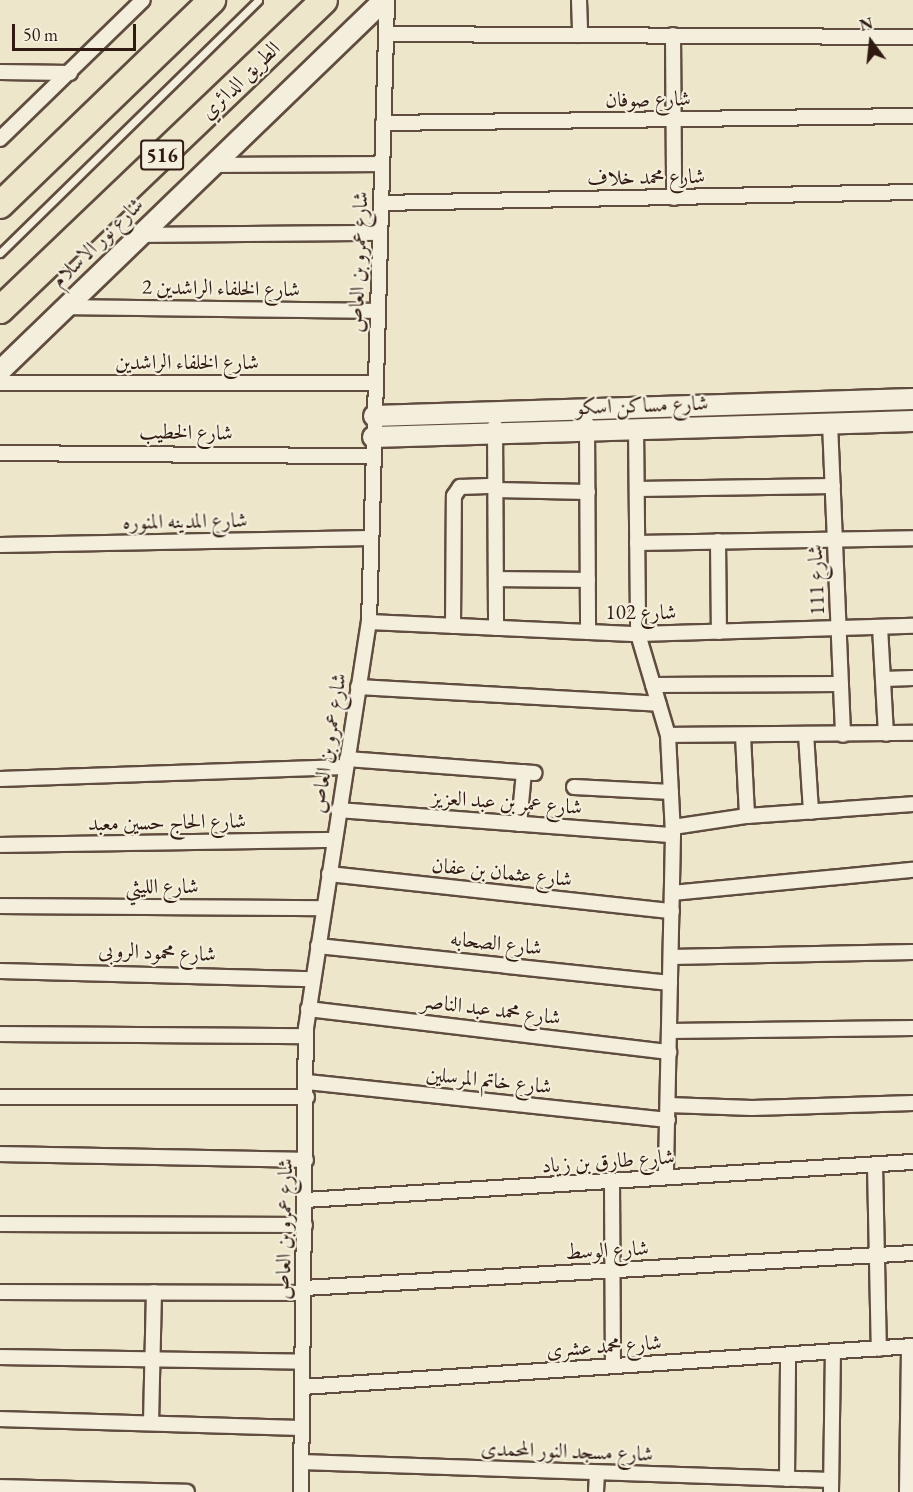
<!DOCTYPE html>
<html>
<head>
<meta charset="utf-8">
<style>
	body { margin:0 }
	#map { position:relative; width:913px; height:1492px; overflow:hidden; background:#eee6ca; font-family:"EB Garamond",Amiri,serif }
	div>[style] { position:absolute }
	.roads { filter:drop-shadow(2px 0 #604d40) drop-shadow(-2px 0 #604d40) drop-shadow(0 2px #604d40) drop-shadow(0 -2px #604d40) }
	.lane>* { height:7px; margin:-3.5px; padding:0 3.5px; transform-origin:3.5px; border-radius:3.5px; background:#f4efdd }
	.street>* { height:14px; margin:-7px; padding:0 7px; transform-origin:7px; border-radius:7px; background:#f4efdd }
	.secondary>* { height:20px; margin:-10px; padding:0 10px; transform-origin:10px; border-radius:10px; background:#f4efdd }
	.highway>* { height:26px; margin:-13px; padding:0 13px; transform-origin:13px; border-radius:13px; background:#eee6ca }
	span { translate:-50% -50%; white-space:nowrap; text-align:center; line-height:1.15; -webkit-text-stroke:4.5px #f4efdd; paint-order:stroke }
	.shield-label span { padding:2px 4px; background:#f4efdd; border:2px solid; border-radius:4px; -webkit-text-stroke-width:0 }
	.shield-label { font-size:20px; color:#301a12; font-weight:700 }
	.street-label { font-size:21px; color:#301a12 }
	.north { position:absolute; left:841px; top:12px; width:60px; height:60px; -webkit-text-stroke:4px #f4efdd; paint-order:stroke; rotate:345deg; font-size:16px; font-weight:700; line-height:24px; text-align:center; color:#301a12 }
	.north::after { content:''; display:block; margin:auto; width:21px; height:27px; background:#301a12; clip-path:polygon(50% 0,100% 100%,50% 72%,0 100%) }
	.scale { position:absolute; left:12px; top:24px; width:124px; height:27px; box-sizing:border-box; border:3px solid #301a12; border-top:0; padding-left:8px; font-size:18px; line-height:21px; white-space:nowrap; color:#301a12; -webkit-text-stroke:4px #f4efdd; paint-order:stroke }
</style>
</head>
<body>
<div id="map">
	<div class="roads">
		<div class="lane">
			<i style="left:0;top:253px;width:361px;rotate:-44.4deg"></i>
		</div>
		<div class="street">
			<i style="left:579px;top:0;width:35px;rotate:88deg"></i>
			<i style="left:386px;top:34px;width:527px;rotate:0.33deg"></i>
			<i style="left:673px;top:35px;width:163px;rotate:89.6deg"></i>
			<i style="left:0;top:72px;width:70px;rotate:0.8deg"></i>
			<i style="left:383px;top:123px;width:530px;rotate:-0.76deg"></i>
			<i style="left:0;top:139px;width:199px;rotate:-44.2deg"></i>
			<i style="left:212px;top:165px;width:170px;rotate:-0.3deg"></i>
			<i style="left:381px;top:203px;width:532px;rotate:-1.18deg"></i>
			<i style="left:139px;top:235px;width:241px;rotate:-0.5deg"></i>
			<i style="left:64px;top:307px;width:313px;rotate:0.7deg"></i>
			<i style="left:0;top:383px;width:375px"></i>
			<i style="left:830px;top:423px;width:312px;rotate:87.6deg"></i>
			<i style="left:587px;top:424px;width:208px;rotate:89.7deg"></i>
			<i style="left:495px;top:426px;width:202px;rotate:89.7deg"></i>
			<i style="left:636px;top:428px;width:206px;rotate:89.4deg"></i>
			<i style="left:638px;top:634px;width:105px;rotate:73.5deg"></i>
			<i style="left:668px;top:735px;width:100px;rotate:87.1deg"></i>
			<i style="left:673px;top:835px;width:342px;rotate:91.2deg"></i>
			<i style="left:0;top:453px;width:372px;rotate:0.5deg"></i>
			<i style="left:637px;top:489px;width:196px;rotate:-0.9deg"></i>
			<i style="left:496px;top:490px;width:92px;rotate:1.2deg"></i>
			<i style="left:718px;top:541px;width:91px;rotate:89.4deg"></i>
			<i style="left:637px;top:543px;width:276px;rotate:-1deg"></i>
			<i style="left:0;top:545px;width:370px;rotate:-1.1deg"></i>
			<i style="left:496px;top:579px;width:92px;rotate:0.6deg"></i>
			<i style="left:369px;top:622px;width:269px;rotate:2.6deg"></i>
			<i style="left:638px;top:634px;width:275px;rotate:-1.7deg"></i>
			<i style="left:453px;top:626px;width:130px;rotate:-89.6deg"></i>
			<i style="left:454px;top:496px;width:11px;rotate:-56deg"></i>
			<i style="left:460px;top:487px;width:35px;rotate:-2deg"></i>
			<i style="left:880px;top:627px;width:107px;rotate:86.8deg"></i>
			<i style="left:883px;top:679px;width:30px;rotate:-2deg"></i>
			<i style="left:653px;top:685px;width:188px;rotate:-0.3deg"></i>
			<i style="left:358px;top:687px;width:301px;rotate:3.2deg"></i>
			<i style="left:806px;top:734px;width:78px;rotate:86.3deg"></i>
			<i style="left:668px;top:735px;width:245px;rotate:-0.5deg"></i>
			<i style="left:743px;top:736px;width:80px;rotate:87.1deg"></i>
			<i style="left:347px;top:759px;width:188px;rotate:4.3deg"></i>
			<i style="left:0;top:779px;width:345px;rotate:-2deg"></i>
			<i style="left:574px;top:787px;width:97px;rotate:3deg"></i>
			<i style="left:338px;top:810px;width:336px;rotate:4.3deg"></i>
			<i style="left:519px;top:824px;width:52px;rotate:-84.5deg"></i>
			<i style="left:673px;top:827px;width:75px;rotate:-8.5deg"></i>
			<i style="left:747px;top:816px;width:166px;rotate:-4.1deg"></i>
			<i style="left:0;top:845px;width:334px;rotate:-0.9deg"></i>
			<i style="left:329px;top:874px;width:345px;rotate:6.2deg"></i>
			<i style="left:672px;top:893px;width:242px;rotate:-5.5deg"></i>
			<i style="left:0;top:906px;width:323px;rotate:0.4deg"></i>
			<i style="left:318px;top:946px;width:354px;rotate:6deg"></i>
			<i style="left:671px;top:957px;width:242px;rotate:-1.2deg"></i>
			<i style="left:0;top:971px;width:312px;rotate:1.5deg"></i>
			<i style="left:308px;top:1009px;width:364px;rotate:6.8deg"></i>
			<i style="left:669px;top:1031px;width:244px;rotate:-0.7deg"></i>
			<i style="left:0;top:1034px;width:306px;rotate:0.4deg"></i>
			<i style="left:307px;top:1082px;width:363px;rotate:6deg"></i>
			<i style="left:0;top:1097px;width:307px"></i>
			<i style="left:668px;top:1105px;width:84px;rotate:2deg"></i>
			<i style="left:752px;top:1108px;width:161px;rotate:-1.8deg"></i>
			<i style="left:0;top:1154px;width:306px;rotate:1.1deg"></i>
			<i style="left:875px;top:1165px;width:184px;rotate:88.8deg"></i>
			<i style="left:612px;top:1182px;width:184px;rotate:89.7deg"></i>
			<i style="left:305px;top:1200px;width:609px;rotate:-3.58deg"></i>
			<i style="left:0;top:1224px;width:305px;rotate:0.2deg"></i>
			<i style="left:304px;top:1288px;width:610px;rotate:-3.29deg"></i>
			<i style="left:0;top:1292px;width:303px;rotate:0.2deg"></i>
			<i style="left:0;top:1357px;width:302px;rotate:0.9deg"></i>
			<i style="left:302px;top:1387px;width:612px;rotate:-3.84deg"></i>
			<i style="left:0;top:1419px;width:302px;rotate:1.7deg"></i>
			<i style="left:151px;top:1423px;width:131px;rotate:-88.7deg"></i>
			<i style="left:301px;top:1462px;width:530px;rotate:1.95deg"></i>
			<i style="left:787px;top:1479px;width:124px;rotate:-89.5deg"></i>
			<i style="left:0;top:1487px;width:187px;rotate:1.5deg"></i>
			<i style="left:301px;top:1492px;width:464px;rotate:-89.4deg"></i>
			<i style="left:306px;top:1028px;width:411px;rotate:-81.2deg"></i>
			<i style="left:369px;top:622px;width:622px;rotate:-88.34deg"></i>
			<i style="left:596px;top:1492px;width:19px;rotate:-87deg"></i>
			<i style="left:831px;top:1492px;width:140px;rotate:-89.2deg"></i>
			<i style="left:907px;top:1492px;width:145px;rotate:-89.2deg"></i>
		</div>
		<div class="secondary">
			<i style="left:0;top:371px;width:534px;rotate:-44.01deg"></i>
			<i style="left:374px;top:416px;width:539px;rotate:-1.81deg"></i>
			<i style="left:373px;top:437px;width:540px;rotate:-1.7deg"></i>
		</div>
		<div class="highway">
			<i style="left:0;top:205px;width:295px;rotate:-44deg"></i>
			<i style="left:0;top:310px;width:448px;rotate:-43.7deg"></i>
		</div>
	</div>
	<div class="shield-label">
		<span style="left:162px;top:155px">516</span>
	</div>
	<div class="street-label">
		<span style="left:240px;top:80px;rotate:-44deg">الطريق الدائري</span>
		<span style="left:648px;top:99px;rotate:-1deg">شارع صوفان</span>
		<span style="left:646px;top:177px;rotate:-1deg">شارع محمد خلاف</span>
		<span style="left:97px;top:242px;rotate:-44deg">شارع نور الاسلام</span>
		<span style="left:358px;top:262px;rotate:-88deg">شارع عمرو بن العاص</span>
		<span style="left:221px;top:288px;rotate:1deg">شارع الخلفاء الراشدين 2</span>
		<span style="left:187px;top:362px">شارع الخلفاء الراشدين</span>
		<span style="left:642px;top:405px;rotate:-2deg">شارع مساكن اسكو</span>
		<span style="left:186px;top:432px;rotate:1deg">شارع الخطيب</span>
		<span style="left:185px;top:521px;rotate:-1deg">شارع المدينه المنوره</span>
		<span style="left:816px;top:580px;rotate:-92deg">شارع 111</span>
		<span style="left:641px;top:612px">شارع 102</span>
		<span style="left:328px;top:743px;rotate:-81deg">شارع عمرو بن العاص</span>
		<span style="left:507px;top:802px;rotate:4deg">شارع عمر بن عبد العزيز</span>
		<span style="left:167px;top:822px;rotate:-1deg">شارع الحاج حسين معبد</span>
		<span style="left:502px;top:872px;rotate:6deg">شارع عثمان بن عفان</span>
		<span style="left:162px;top:886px">شارع الليثي</span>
		<span style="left:496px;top:943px;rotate:6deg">شارع الصحابه</span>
		<span style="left:157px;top:952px;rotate:2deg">شارع محمود الروبى</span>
		<span style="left:491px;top:1009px;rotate:7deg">شارع محمد عبد الناصر</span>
		<span style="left:489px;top:1080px;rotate:6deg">شارع خاتم المرسلين</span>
		<span style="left:608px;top:1161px;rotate:-4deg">شارع طارق بن زياد</span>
		<span style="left:284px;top:1229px;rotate:-89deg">شارع عمرو بن العاص</span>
		<span style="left:607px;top:1250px;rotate:-3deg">شارع الوسط</span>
		<span style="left:604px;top:1346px;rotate:-4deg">شارع محمد عشرى</span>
		<span style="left:567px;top:1451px;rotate:2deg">شارع مسجد النور المحمدى</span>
	</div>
	<div class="north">N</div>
	<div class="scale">50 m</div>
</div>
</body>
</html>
